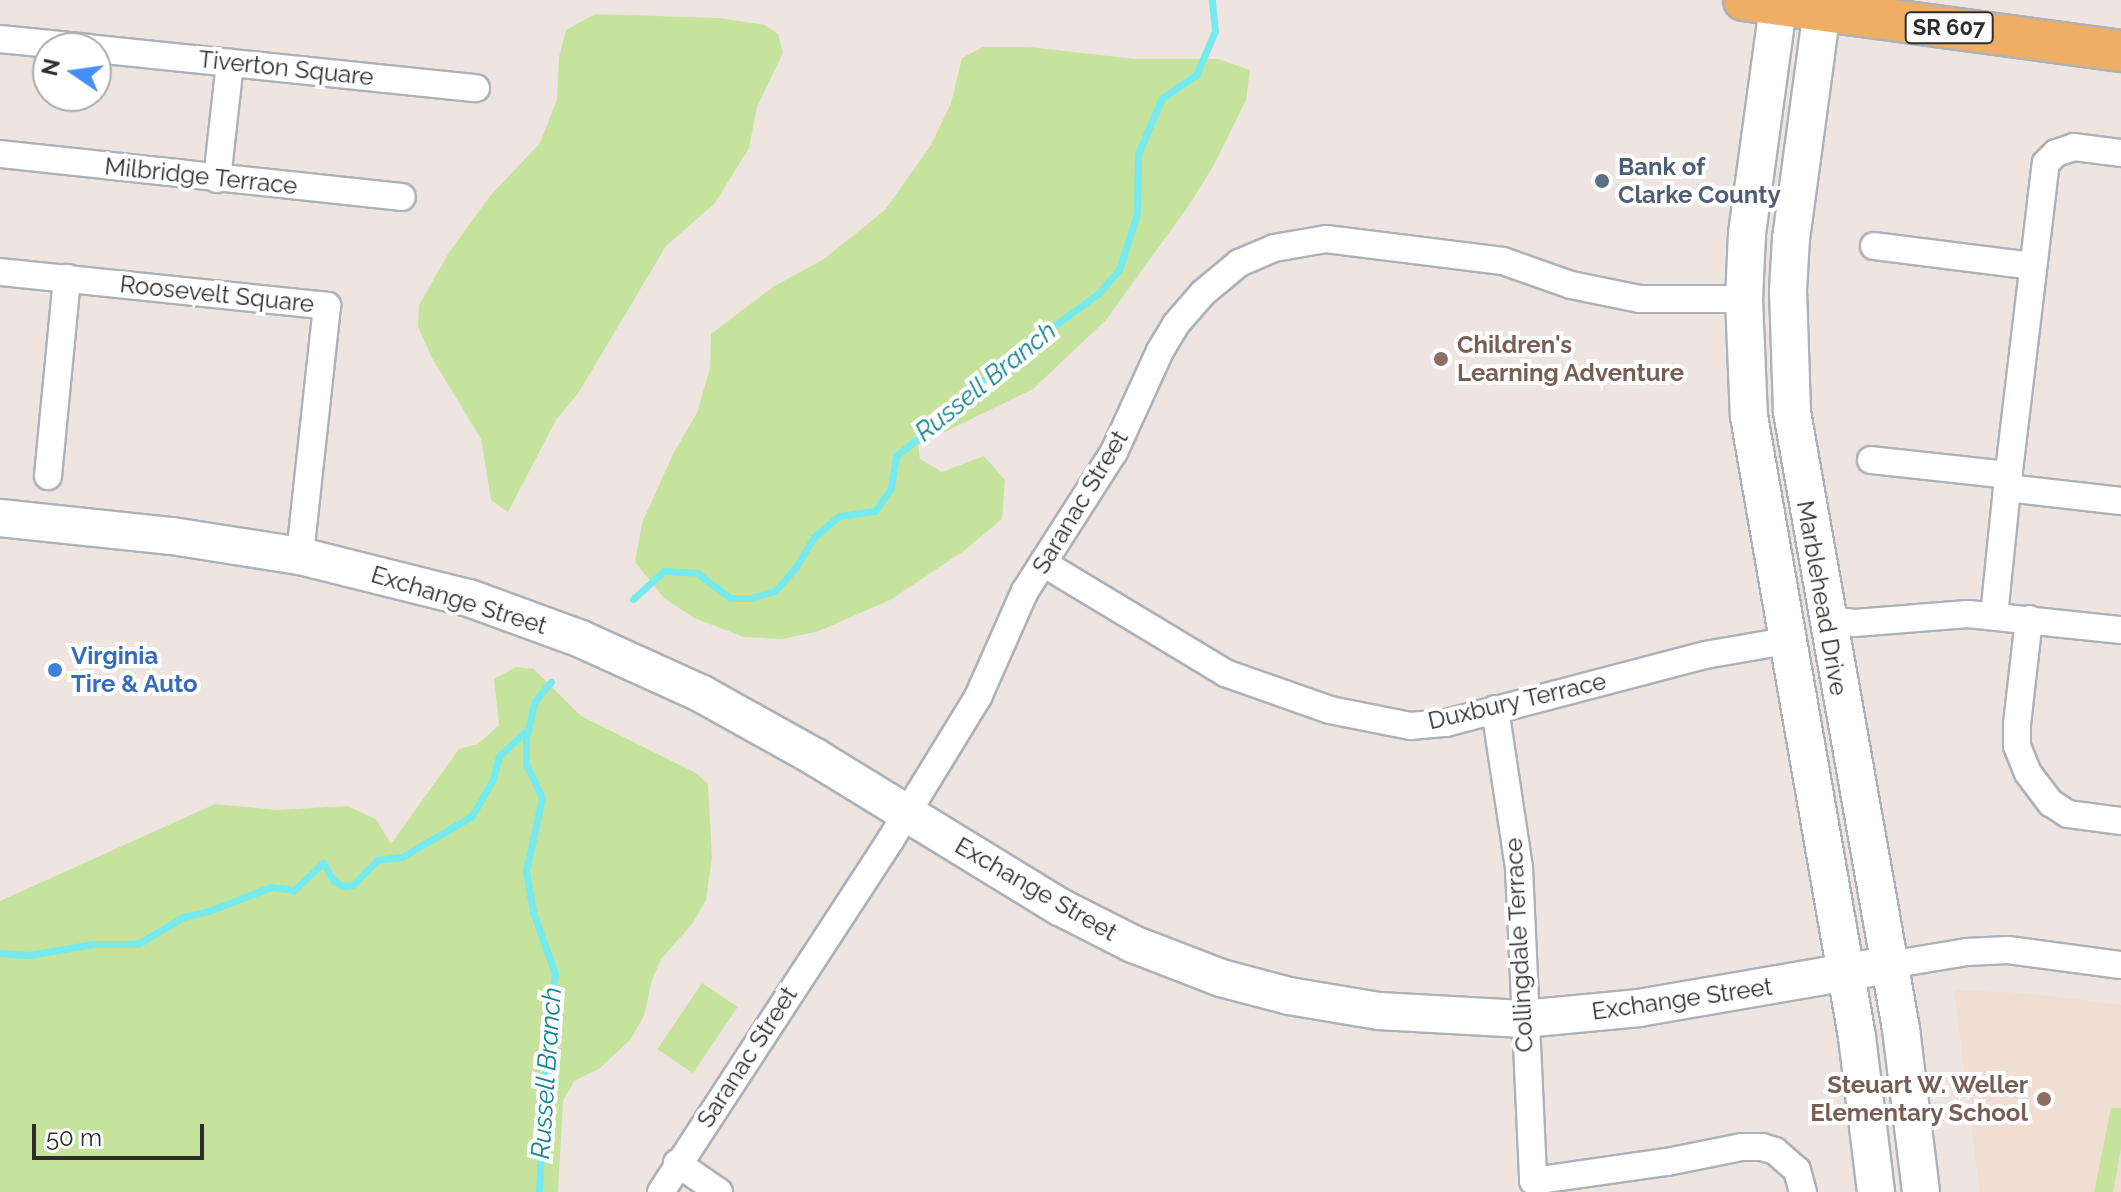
<!DOCTYPE html>
<html>
<head>
<meta charset="utf-8">
<style>
	body { margin:0 }
	#map { position:relative; width:2121px; height:1192px; overflow:hidden; background:#eee5e0; font-family:Raleway,sans-serif }
	div>[style] { position:absolute }
	.education>* { inset:0; background:#efded1 }
	.green>* { inset:0; background:#c6e39e; transform-origin:0 0 }
	.stream>* { height:7px; margin:-3.5px; padding:0 3.5px; transform-origin:3.5px; border-radius:3.5px; background:#76eaed }
	.roads { filter:drop-shadow(2px 0 #adb2b9) drop-shadow(-2px 0 #adb2b9) drop-shadow(0 2px #adb2b9) drop-shadow(0 -2px #adb2b9) }
	.street>* { height:26px; margin:-13px; padding:0 13px; transform-origin:13px; border-radius:13px; background:#fff }
	.secondary>* { height:36px; margin:-18px; padding:0 18px; transform-origin:18px; border-radius:18px; background:#fff }
	.primary>* { height:40px; margin:-20px; padding:0 20px; transform-origin:20px; border-radius:20px; background:#efae65 }
	.dots>* { width:22px; height:22px; translate:-50% -50%; box-sizing:border-box; border:4px solid #fff; border-radius:50% }
	span { translate:-50% -50%; white-space:nowrap; text-align:center; line-height:1.15; -webkit-text-stroke:8px #fff; paint-order:stroke }
	.shield-label span { padding:2px 6px; background:#fff; border:2px solid; border-radius:6px; -webkit-text-stroke-width:0 }
	.shield-label { font-size:22px; color:#2d2d2d; font-weight:700 }
	.street-label { font-size:24px; color:#2d2d2d }
	.service-label { font-size:24px; color:#4e5e75; font-weight:700 }
	.left { translate:0 -50%; text-align:left }
	.education-label { font-size:24px; color:#785e54; font-weight:700 }
	.right { translate:-100% -50%; text-align:right }
	.shop-label { font-size:24px; color:#366cbe; font-weight:700 }
	.water-label { font-size:26px; color:#108291; font-style:italic }
	.north { position:absolute; left:32px; top:32px; width:80px; height:80px; box-sizing:border-box; background:#fff; border:2px solid #ababab; border-radius:50%; rotate:283deg; font-size:22px; font-weight:700; line-height:32px; text-align:center; color:#2d2d2d }
	.north::after { content:''; display:block; margin:auto; width:28px; height:36px; background:#4490f7; clip-path:polygon(50% 0,100% 100%,50% 72%,0 100%) }
	.scale { position:absolute; left:32px; top:1124px; width:172px; height:36px; box-sizing:border-box; border:4px solid #2d2d2d; border-top:0; padding-left:10px; font-size:24px; line-height:28px; white-space:nowrap; color:#2d2d2d; -webkit-text-stroke:6px #fff; paint-order:stroke }
</style>
</head>
<body>
<div id="map">
	<div class="education">
		<i style="clip-path:polygon(1954px 990px,2024px 993px,2121px 1005px,2121px 1192px,1980px 1192px)"></i>
	</div>
	<div class="green">
		<i style="clip-path:polygon(595px 14px,719px 18px,765px 25px,778px 34px,783px 53px,757px 107px,749px 148px,715px 203px,666px 246px,579px 392px,556px 420px,508px 512px,491px 500px,481px 439px,432px 358px,418px 327px,419px 305px,448px 254px,490px 196px,540px 143px,557px 99px,559px 57px,566px 30px)"></i>
		<i style="clip-path:polygon(983px 47px,1029px 47px,1135px 59px,1218px 59px,1250px 70px,1246px 100px,1214px 165px,1189px 205px,1106px 320px,1033px 389px,918px 445px,920px 459px,942px 472px,984px 456px,1005px 480px,1002px 519px,965px 550px,892px 599px,819px 631px,783px 639px,744px 637px,694px 618px,664px 598px,635px 562px,642px 523px,673px 454px,697px 413px,710px 368px,711px 334px,773px 287px,824px 259px,885px 210px,931px 145px,951px 103px,962px 58px)"></i>
		<i style="clip-path:polygon(516px 667px,534px 669px,581px 716px,696px 773px,708px 784px,712px 857px,706px 900px,693px 923px,661px 959px,652px 980px,644px 1016px,630px 1040px,599px 1069px,574px 1081px,563px 1101px,558px 1192px,0 1192px,0 901px,215px 804px,277px 810px,347px 806px,376px 819px,391px 844px,459px 749px,478px 744px,499px 725px,494px 679px)"></i>
		<i style="left:702px;top:983px;width:43px;height:80px;rotate:34deg"></i>
		<i style="clip-path:polygon(2111px 1108px,2121px 1108px,2121px 1149px,2113px 1192px,2094px 1192px)"></i>
	</div>
	<div class="stream">
		<i style="left:633px;top:599px;width:42px;rotate:-42.1deg"></i>
		<i style="left:664px;top:571px;width:33px;rotate:3deg"></i>
		<i style="left:697px;top:573px;width:41px;rotate:37.1deg"></i>
		<i style="left:730px;top:598px;width:20px"></i>
		<i style="left:750px;top:598px;width:26px;rotate:-16deg"></i>
		<i style="left:775px;top:591px;width:32px;rotate:-49deg"></i>
		<i style="left:796px;top:567px;width:35px;rotate:-59deg"></i>
		<i style="left:814px;top:537px;width:33px;rotate:-40deg"></i>
		<i style="left:839px;top:516px;width:36px;rotate:-8deg"></i>
		<i style="left:875px;top:511px;width:28px;rotate:-55deg"></i>
		<i style="left:891px;top:488px;width:32px;rotate:-81deg"></i>
		<i style="left:896px;top:456px;width:43px;rotate:-38.5deg"></i>
		<i style="left:930px;top:429px;width:100px;rotate:-42.2deg"></i>
		<i style="left:1004px;top:362px;width:116px;rotate:-35.9deg"></i>
		<i style="left:1098px;top:294px;width:32px;rotate:-49deg"></i>
		<i style="left:1119px;top:270px;width:59px;rotate:-72.2deg"></i>
		<i style="left:1137px;top:214px;width:60px;rotate:-89deg"></i>
		<i style="left:1138px;top:154px;width:61px;rotate:-66.8deg"></i>
		<i style="left:1162px;top:98px;width:41px;rotate:-34.1deg"></i>
		<i style="left:1196px;top:75px;width:48px;rotate:-66.6deg"></i>
		<i style="left:1215px;top:31px;width:31px;rotate:-96deg"></i>
		<i style="left:0;top:953px;width:28px;rotate:4deg"></i>
		<i style="left:28px;top:955px;width:66px;rotate:-9.6deg"></i>
		<i style="left:93px;top:944px;width:45px"></i>
		<i style="left:138px;top:944px;width:52px;rotate:-31deg"></i>
		<i style="left:183px;top:917px;width:27px;rotate:-13deg"></i>
		<i style="left:209px;top:911px;width:66px;rotate:-21.2deg"></i>
		<i style="left:271px;top:887px;width:23px;rotate:7deg"></i>
		<i style="left:294px;top:890px;width:40px;rotate:-43deg"></i>
		<i style="left:323px;top:863px;width:21px;rotate:59deg"></i>
		<i style="left:334px;top:881px;width:10px;rotate:29deg"></i>
		<i style="left:343px;top:886px;width:10px;rotate:-6deg"></i>
		<i style="left:353px;top:885px;width:35px;rotate:-46deg"></i>
		<i style="left:377px;top:860px;width:25px;rotate:-7deg"></i>
		<i style="left:402px;top:857px;width:81px;rotate:-30.4deg"></i>
		<i style="left:472px;top:816px;width:43px;rotate:-60.4deg"></i>
		<i style="left:493px;top:779px;width:24px;rotate:-75deg"></i>
		<i style="left:499px;top:756px;width:40px;rotate:-43deg"></i>
		<i style="left:539px;top:1192px;width:143px;rotate:-87.2deg"></i>
		<i style="left:546px;top:1049px;width:76px;rotate:-83.2deg"></i>
		<i style="left:555px;top:974px;width:66px;rotate:-109.5deg"></i>
		<i style="left:533px;top:912px;width:42px;rotate:-99.7deg"></i>
		<i style="left:526px;top:871px;width:75px;rotate:-77.6deg"></i>
		<i style="left:542px;top:798px;width:38px;rotate:-115deg"></i>
		<i style="left:526px;top:764px;width:25px;rotate:-90deg"></i>
		<i style="left:526px;top:739px;width:39px;rotate:-77deg"></i>
		<i style="left:535px;top:701px;width:25px;rotate:-50deg"></i>
	</div>
	<div class="roads">
		<div class="street">
			<i style="left:0;top:39px;width:90px;rotate:5.7deg"></i>
			<i style="left:96px;top:49px;width:382px;rotate:5.9deg"></i>
			<i style="left:0;top:154px;width:404px;rotate:6.1deg"></i>
			<i style="left:217px;top:179px;width:117px;rotate:-83.6deg"></i>
			<i style="left:1874px;top:246px;width:160px;rotate:7.2deg"></i>
			<i style="left:0;top:272px;width:329px;rotate:5.9deg"></i>
			<i style="left:327px;top:306px;width:251px;rotate:96.2deg"></i>
			<i style="left:1871px;top:460px;width:138px;rotate:6.2deg"></i>
			<i style="left:48px;top:476px;width:199px;rotate:-84.5deg"></i>
			<i style="left:2007px;top:488px;width:327px;rotate:-83.2deg"></i>
			<i style="left:2046px;top:163px;width:14px;rotate:-45deg"></i>
			<i style="left:2056px;top:153px;width:19px;rotate:-18deg"></i>
			<i style="left:2074px;top:147px;width:47px;rotate:7.3deg"></i>
			<i style="left:1043px;top:563px;width:213px;rotate:31.1deg"></i>
			<i style="left:1225px;top:673px;width:111px;rotate:19.4deg"></i>
			<i style="left:1330px;top:710px;width:82px;rotate:11.3deg"></i>
			<i style="left:1410px;top:726px;width:36px;rotate:-5deg"></i>
			<i style="left:1446px;top:723px;width:268px;rotate:-14.7deg"></i>
			<i style="left:1705px;top:655px;width:82px;rotate:-9.8deg"></i>
			<i style="left:1994px;top:616px;width:129px;rotate:-84.2deg"></i>
			<i style="left:2007px;top:488px;width:115px;rotate:6.5deg"></i>
			<i style="left:2029px;top:619px;width:106px;rotate:96.5deg"></i>
			<i style="left:2017px;top:724px;width:22px;rotate:90deg"></i>
			<i style="left:2017px;top:746px;width:29px;rotate:68deg"></i>
			<i style="left:2028px;top:773px;width:38px;rotate:53deg"></i>
			<i style="left:2051px;top:803px;width:20px;rotate:33deg"></i>
			<i style="left:2068px;top:814px;width:53px;rotate:7.5deg"></i>
			<i style="left:1828px;top:620px;width:27px;rotate:6deg"></i>
			<i style="left:1855px;top:623px;width:113px;rotate:-4.6deg"></i>
			<i style="left:1968px;top:614px;width:154px;rotate:6deg"></i>
			<i style="left:1495px;top:709px;width:161px;rotate:81.4deg"></i>
			<i style="left:1519px;top:868px;width:313px;rotate:87.4deg"></i>
			<i style="left:1533px;top:1181px;width:135px;rotate:-8.1deg"></i>
			<i style="left:1667px;top:1162px;width:76px;rotate:-11.3deg"></i>
			<i style="left:1742px;top:1147px;width:20px"></i>
			<i style="left:1762px;top:1147px;width:14px;rotate:17deg"></i>
			<i style="left:1775px;top:1151px;width:29px;rotate:41deg"></i>
			<i style="left:1797px;top:1170px;width:23px;rotate:75deg"></i>
			<i style="left:1889px;top:965px;width:79px;rotate:-9.5deg"></i>
			<i style="left:1967px;top:952px;width:41px;rotate:-2.8deg"></i>
			<i style="left:2008px;top:950px;width:114px;rotate:7.6deg"></i>
			<i style="left:677px;top:1163px;width:51px;rotate:34.6deg"></i>
			<i style="left:661px;top:1192px;width:421px;rotate:-56.9deg"></i>
			<i style="left:891px;top:839px;width:167px;rotate:-58.5deg"></i>
			<i style="left:978px;top:697px;width:116px;rotate:-66.1deg"></i>
			<i style="left:1025px;top:591px;width:165px;rotate:-57.4deg"></i>
			<i style="left:1114px;top:452px;width:111px;rotate:-65.5deg"></i>
			<i style="left:1160px;top:351px;width:31px;rotate:-59deg"></i>
			<i style="left:1176px;top:324px;width:41px;rotate:-48.9deg"></i>
			<i style="left:1203px;top:293px;width:47px;rotate:-39.8deg"></i>
			<i style="left:1239px;top:263px;width:38px;rotate:-23deg"></i>
			<i style="left:1274px;top:248px;width:53px;rotate:-9.8deg"></i>
			<i style="left:1326px;top:239px;width:178px;rotate:7.1deg"></i>
			<i style="left:1503px;top:261px;width:72px;rotate:19.4deg"></i>
			<i style="left:1571px;top:285px;width:70px;rotate:11.5deg"></i>
			<i style="left:1640px;top:299px;width:104px"></i>
		</div>
		<div class="secondary">
			<i style="left:1779px;top:0;width:236px;rotate:97.8deg"></i>
			<i style="left:1747px;top:234px;width:65px;rotate:92.6deg"></i>
			<i style="left:1744px;top:299px;width:117px;rotate:87.6deg"></i>
			<i style="left:1749px;top:416px;width:630px;rotate:80.13deg"></i>
			<i style="left:1857px;top:1037px;width:156px;rotate:83deg"></i>
			<i style="left:1819px;top:0;width:10px;rotate:73deg"></i>
			<i style="left:1822px;top:10px;width:230px;rotate:97.7deg"></i>
			<i style="left:1791px;top:238px;width:52px;rotate:93.3deg"></i>
			<i style="left:1788px;top:290px;width:122px;rotate:88.1deg"></i>
			<i style="left:1792px;top:412px;width:627px;rotate:79.98deg"></i>
			<i style="left:1901px;top:1029px;width:164px;rotate:83deg"></i>
			<i style="left:0;top:518px;width:173px;rotate:6deg"></i>
			<i style="left:172px;top:536px;width:130px;rotate:8.9deg"></i>
			<i style="left:300px;top:556px;width:174px;rotate:14deg"></i>
			<i style="left:469px;top:598px;width:119px;rotate:20.1deg"></i>
			<i style="left:581px;top:639px;width:133px;rotate:24.4deg"></i>
			<i style="left:702px;top:694px;width:129px;rotate:29.1deg"></i>
			<i style="left:815px;top:757px;width:287px;rotate:31.5deg"></i>
			<i style="left:1060px;top:907px;width:82px;rotate:26.9deg"></i>
			<i style="left:1133px;top:944px;width:94px;rotate:21.1deg"></i>
			<i style="left:1221px;top:978px;width:70px;rotate:14.8deg"></i>
			<i style="left:1289px;top:996px;width:91px;rotate:9.5deg"></i>
			<i style="left:1379px;top:1011px;width:144px;rotate:3.2deg"></i>
			<i style="left:1523px;top:1019px;width:117px;rotate:-5.4deg"></i>
			<i style="left:1639px;top:1008px;width:254px;rotate:-9.8deg"></i>
		</div>
		<div class="primary">
			<i style="left:1744px;top:0;width:380px;rotate:7.7deg"></i>
		</div>
	</div>
	<div class="dots">
		<i style="left:1602px;top:181px;background:#5c6f8a"></i>
		<i style="left:1441px;top:359px;background:#8d6e63"></i>
		<i style="left:55px;top:670px;background:#3f7fe0"></i>
		<i style="left:2044px;top:1099px;background:#8d6e63"></i>
	</div>
	<div class="shield-label">
		<span style="left:1949px;top:28px">SR 607</span>
	</div>
	<div class="street-label">
		<span style="left:286px;top:68px;rotate:6deg">Tiverton Square</span>
		<span style="left:201px;top:176px;rotate:6deg">Milbridge Terrace</span>
		<span style="left:217px;top:294px;rotate:6deg">Roosevelt Square</span>
		<span style="left:1080px;top:502px;rotate:-59deg">Saranac Street</span>
		<span style="left:1822px;top:598px;rotate:80deg">Marblehead Drive</span>
		<span style="left:459px;top:600px;rotate:17deg">Exchange Street</span>
		<span style="left:1517px;top:701px;rotate:-13deg">Duxbury Terrace</span>
		<span style="left:1036px;top:889px;rotate:30deg">Exchange Street</span>
		<span style="left:1519px;top:945px;rotate:-93deg">Collingdale Terrace</span>
		<span style="left:1682px;top:999px;rotate:-8deg">Exchange Street</span>
		<span style="left:747px;top:1057px;rotate:-57deg">Saranac Street</span>
	</div>
	<div class="service-label">
		<span class="left" style="left:1618px;top:181px">Bank of<br>Clarke County</span>
	</div>
	<div class="education-label">
		<span class="left" style="left:1457px;top:359px">Children's<br>Learning Adventure</span>
		<span class="right" style="left:2028px;top:1099px">Steuart W. Weller<br>Elementary School</span>
	</div>
	<div class="shop-label">
		<span class="left" style="left:71px;top:670px">Virginia<br>Tire &amp; Auto</span>
	</div>
	<div class="water-label">
		<span style="left:986px;top:382px;rotate:-39deg">Russell Branch</span>
		<span style="left:547px;top:1073px;rotate:-86deg">Russell Branch</span>
	</div>
	<div class="north">N</div>
	<div class="scale">50 m</div>
</div>
</body>
</html>
